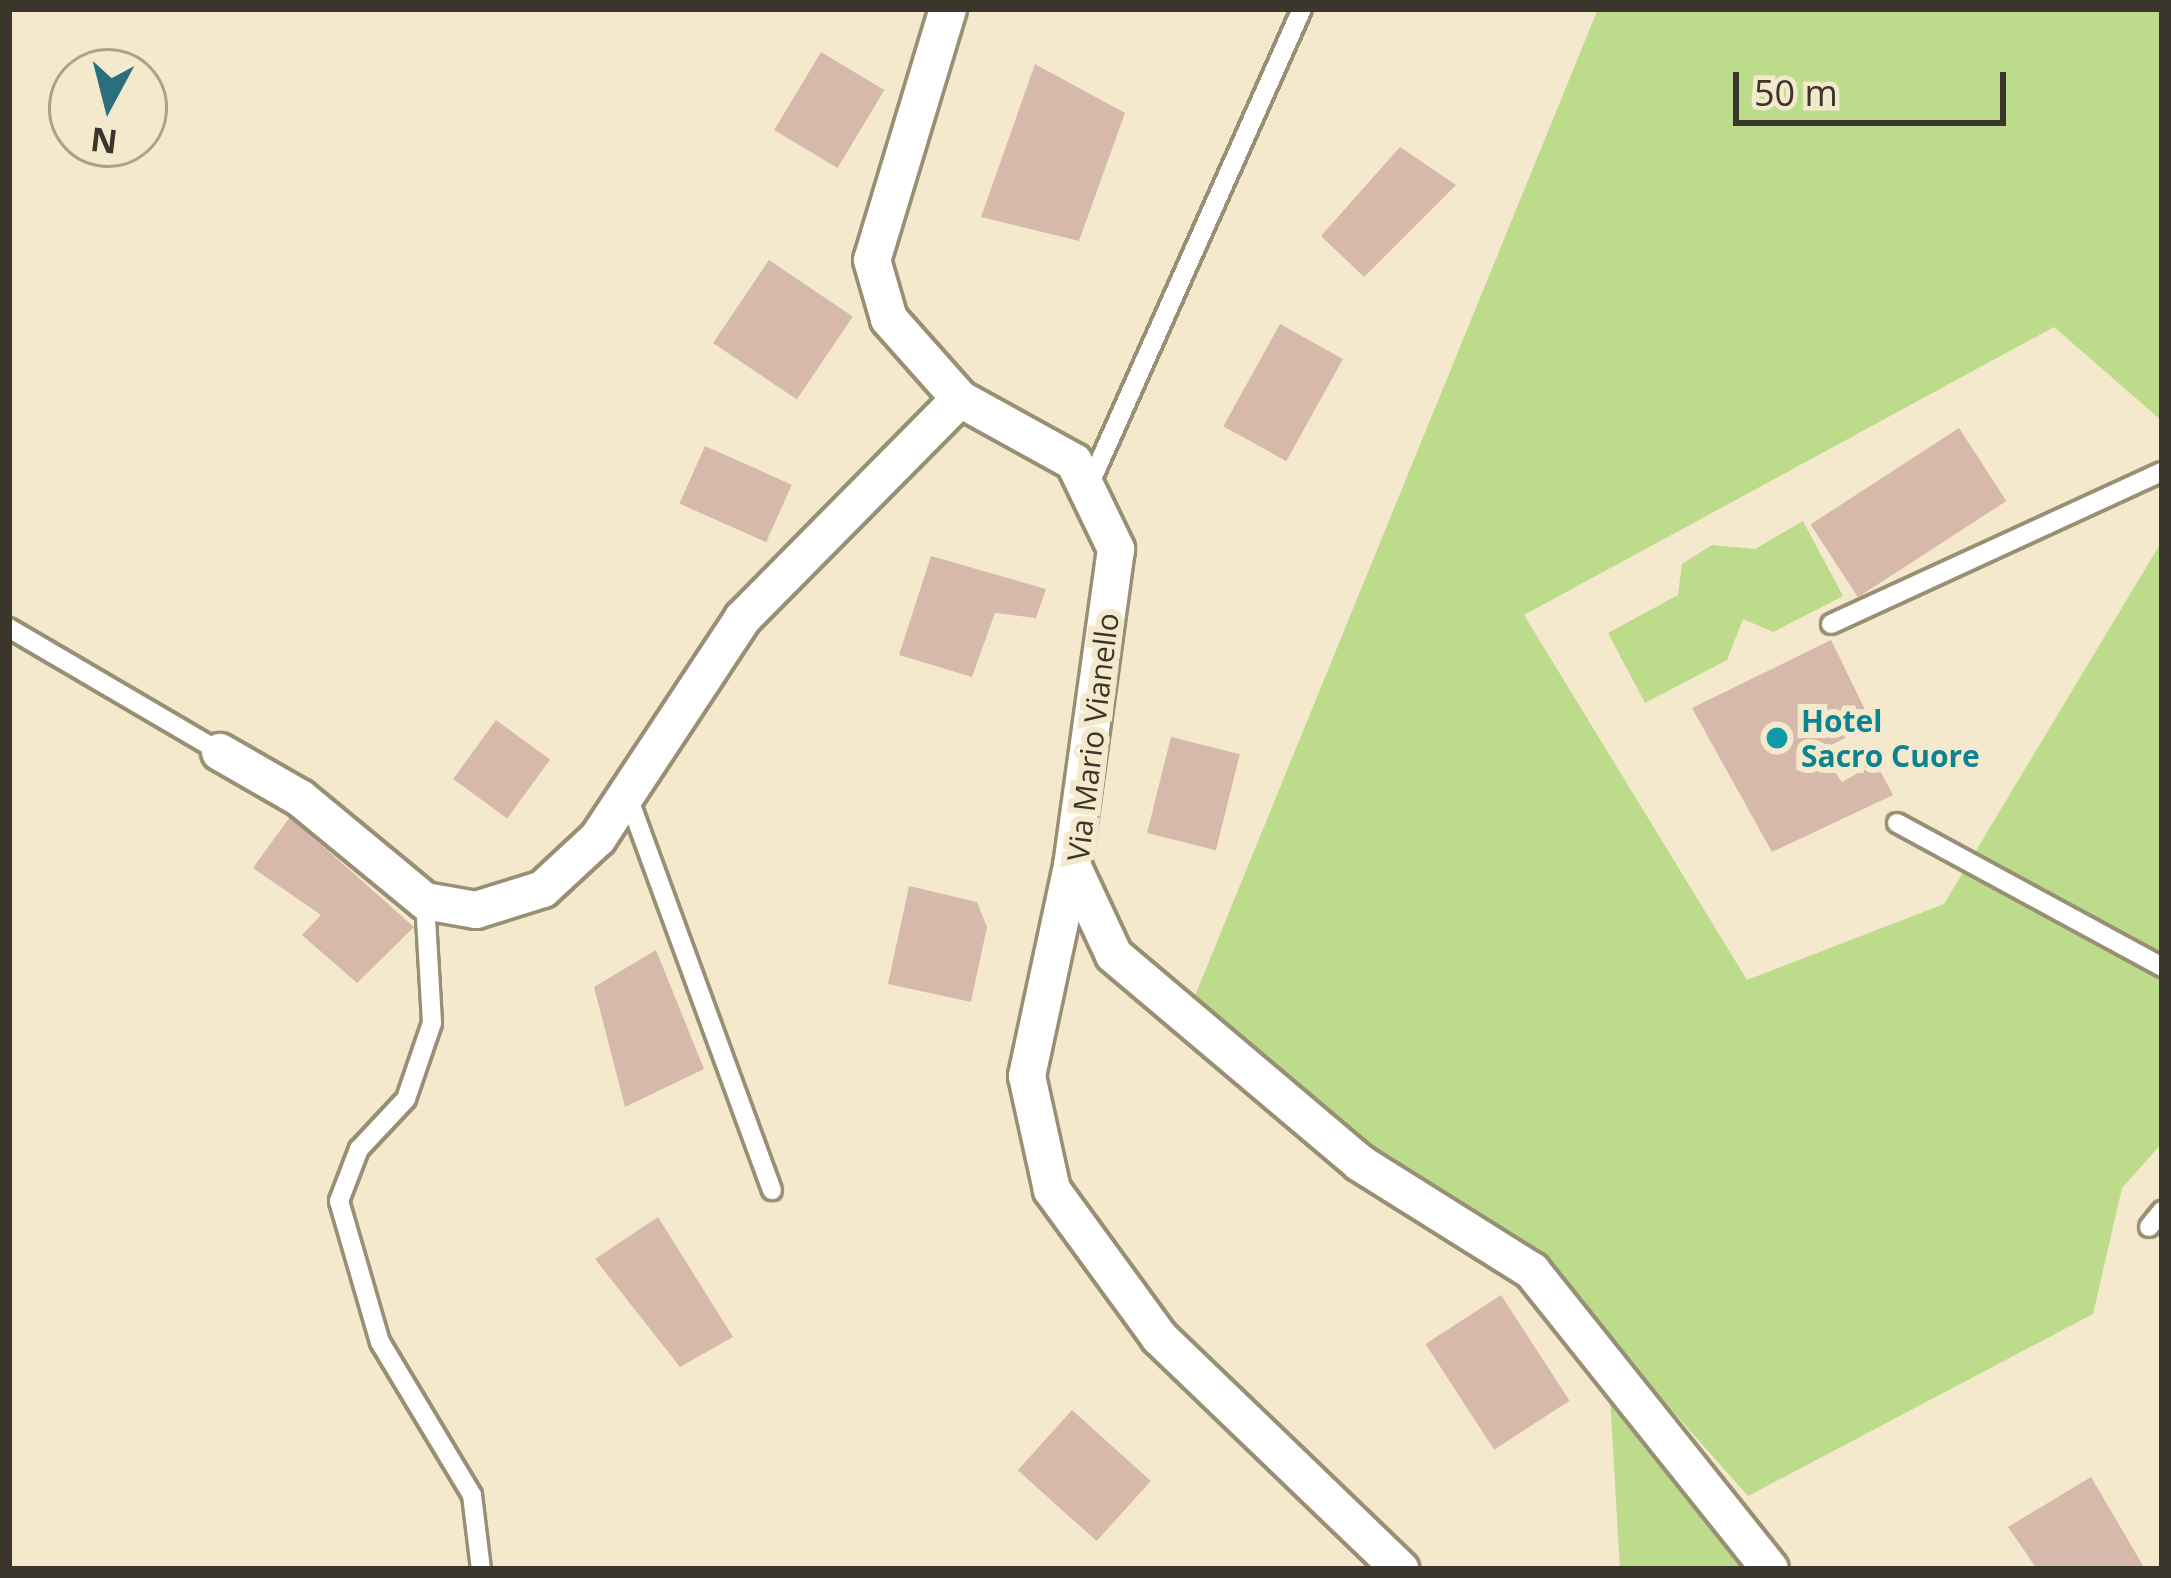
<!DOCTYPE html>
<html>
<head>
<meta charset="utf-8">
<style>
	body { margin:0 }
	#map { position:relative; width:2171px; height:1578px; overflow:hidden; background:#f5e9cd; font-family:"Open Sans",sans-serif }
	div>[style] { position:absolute }
	.green>* { inset:0; background:#bcdc8b }
	.building>* { inset:0; background:#d7b9ab; transform-origin:0 0 }
	.roads { filter:drop-shadow(3px 0 #998f74) drop-shadow(-3px 0 #998f74) drop-shadow(0 3px #998f74) drop-shadow(0 -3px #998f74) }
	.service>* { height:18px; margin:-9px; padding:0 9px; transform-origin:9px; border-radius:9px; background:#fff }
	.minor>* { height:36px; margin:-18px; padding:0 18px; transform-origin:18px; border-radius:18px; background:#fff }
	.dots>* { width:33px; height:33px; translate:-50% -50%; box-sizing:border-box; border:6px solid #f5e9cd; border-radius:50% }
	span { translate:-50% -50%; white-space:nowrap; text-align:center; line-height:1.15; -webkit-text-stroke:12px #f5e9cd; paint-order:stroke }
	.culture-label { font-size:30px; color:#0d838f; font-weight:700 }
	.left { translate:0 -50%; text-align:left }
	.street-label { font-size:30px; color:#3b362b }
	.frame { position:absolute; inset:0; border:12px solid #3b362b; pointer-events:none }
	.north { position:absolute; left:48px; top:48px; width:120px; height:120px; box-sizing:border-box; background:#f5e9cd; border:3px solid #aba18c; border-radius:50%; rotate:187deg; font-size:33px; font-weight:700; line-height:48px; text-align:center; color:#3b362b }
	.north::after { content:''; display:block; margin:auto; width:42px; height:54px; background:#2b6f7f; clip-path:polygon(50% 0,100% 100%,50% 72%,0 100%) }
	.scale { position:absolute; left:1733px; top:72px; width:273px; height:54px; box-sizing:border-box; border:6px solid #3b362b; border-top:0; padding-left:15px; font-size:36px; line-height:42px; white-space:nowrap; color:#3b362b; -webkit-text-stroke:9px #f5e9cd; paint-order:stroke }
</style>
</head>
<body>
<div id="map">
	<div class="green">
		<i style="clip-path:polygon(1598px 9px,2162px 9px,2162px 421px,2054px 327px,1524px 615px,1747px 980px,1944px 904px,2162px 541px,2162px 1143px,2122px 1188px,2093px 1314px,1748px 1496px,1541px 1263px,1370px 1151px,1194px 998px)"></i>
		<i style="clip-path:polygon(1803px 521px,1843px 596px,1773px 632px,1743px 619px,1727px 660px,1645px 703px,1608px 633px,1678px 595px,1682px 564px,1712px 545px,1755px 549px)"></i>
		<i style="clip-path:polygon(1608px 1363px,1770px 1569px,1620px 1569px)"></i>
	</div>
	<div class="building">
		<i style="left:821px;top:52px;width:74px;height:91px;rotate:31deg"></i>
		<i style="clip-path:polygon(1035px 64px,1125px 113px,1079px 241px,981px 217px)"></i>
		<i style="clip-path:polygon(1400px 147px,1456px 185px,1364px 277px,1321px 236px)"></i>
		<i style="left:769px;top:260px;width:101px;height:100px;rotate:34deg"></i>
		<i style="left:1280px;top:324px;width:72px;height:117px;rotate:29deg"></i>
		<i style="left:1959px;top:428px;width:87px;height:177px;rotate:57deg"></i>
		<i style="left:705px;top:446px;width:95px;height:63px;rotate:24deg"></i>
		<i style="clip-path:polygon(931px 556px,1046px 589px,1036px 618px,995px 613px,972px 677px,899px 655px)"></i>
		<i style="clip-path:polygon(1831px 640px,1872px 724px,1820px 751px,1842px 782px,1876px 763px,1893px 795px,1772px 852px,1692px 708px)"></i>
		<i style="left:496px;top:720px;width:67px;height:73px;rotate:36deg"></i>
		<i style="left:1171px;top:737px;width:71px;height:99px;rotate:14deg"></i>
		<i style="clip-path:polygon(290px 817px,414px 927px,357px 983px,302px 935px,321px 915px,253px 868px)"></i>
		<i style="clip-path:polygon(909px 886px,977px 902px,987px 927px,971px 1002px,888px 984px)"></i>
		<i style="clip-path:polygon(656px 950px,704px 1069px,625px 1107px,594px 987px)"></i>
		<i style="clip-path:polygon(658px 1217px,733px 1337px,680px 1367px,595px 1259px)"></i>
		<i style="left:1501px;top:1295px;width:126px;height:90px;rotate:57deg"></i>
		<i style="left:1072px;top:1410px;width:106px;height:81px;rotate:42deg"></i>
		<i style="clip-path:polygon(2091px 1477px,2145px 1569px,2037px 1569px,2008px 1527px)"></i>
	</div>
	<div class="roads">
		<div class="service">
			<i style="left:1087px;top:490px;width:527px;rotate:-65.92deg"></i>
			<i style="left:1831px;top:624px;width:364px;rotate:-24.7deg"></i>
			<i style="left:9px;top:628px;width:245px;rotate:30.4deg"></i>
			<i style="left:627px;top:794px;width:422px;rotate:69.9deg"></i>
			<i style="left:1897px;top:823px;width:302px;rotate:28.5deg"></i>
			<i style="left:425px;top:901px;width:122px;rotate:86.7deg"></i>
			<i style="left:432px;top:1023px;width:80px;rotate:108.9deg"></i>
			<i style="left:406px;top:1099px;width:69px;rotate:133.2deg"></i>
			<i style="left:359px;top:1149px;width:56px;rotate:111deg"></i>
			<i style="left:339px;top:1201px;width:147px;rotate:73.8deg"></i>
			<i style="left:380px;top:1342px;width:179px;rotate:59deg"></i>
			<i style="left:472px;top:1495px;width:75px;rotate:83.1deg"></i>
			<i style="left:2149px;top:1227px;width:21px;rotate:-51deg"></i>
		</div>
		<div class="minor">
			<i style="left:948px;top:9px;width:262px;rotate:106.8deg"></i>
			<i style="left:872px;top:260px;width:61px;rotate:73.9deg"></i>
			<i style="left:889px;top:319px;width:107px;rotate:48.4deg"></i>
			<i style="left:960px;top:399px;width:130px;rotate:28.9deg"></i>
			<i style="left:1074px;top:462px;width:97px;rotate:64.2deg"></i>
			<i style="left:1116px;top:549px;width:319px;rotate:97.9deg"></i>
			<i style="left:1072px;top:865px;width:99px;rotate:65deg"></i>
			<i style="left:1114px;top:955px;width:322px;rotate:40.2deg"></i>
			<i style="left:1360px;top:1163px;width:203px;rotate:32.1deg"></i>
			<i style="left:1532px;top:1271px;width:381px;rotate:51.4deg"></i>
			<i style="left:220px;top:752px;width:92px;rotate:29.9deg"></i>
			<i style="left:300px;top:798px;width:162px;rotate:39.5deg"></i>
			<i style="left:425px;top:901px;width:52px;rotate:10deg"></i>
			<i style="left:476px;top:910px;width:70px;rotate:-17.4deg"></i>
			<i style="left:543px;top:889px;width:75px;rotate:-42.8deg"></i>
			<i style="left:598px;top:838px;width:263px;rotate:-56.6deg"></i>
			<i style="left:743px;top:618px;width:308px;rotate:-45.3deg"></i>
			<i style="left:1072px;top:866px;width:215px;rotate:102.1deg"></i>
			<i style="left:1027px;top:1076px;width:117px;rotate:77.6deg"></i>
			<i style="left:1052px;top:1190px;width:182px;rotate:53.9deg"></i>
			<i style="left:1159px;top:1337px;width:335px;rotate:43.9deg"></i>
		</div>
	</div>
	<div class="dots">
		<i style="left:1777px;top:738px;background:#0f9aa8"></i>
	</div>
	<div class="culture-label">
		<span class="left" style="left:1801px;top:738px">Hotel<br>Sacro Cuore</span>
	</div>
	<div class="street-label">
		<span style="left:1093px;top:737px;rotate:-83deg">Via Mario Vianello</span>
	</div>
	<div class="frame"></div>
	<div class="north">N</div>
	<div class="scale">50 m</div>
</div>
</body>
</html>
